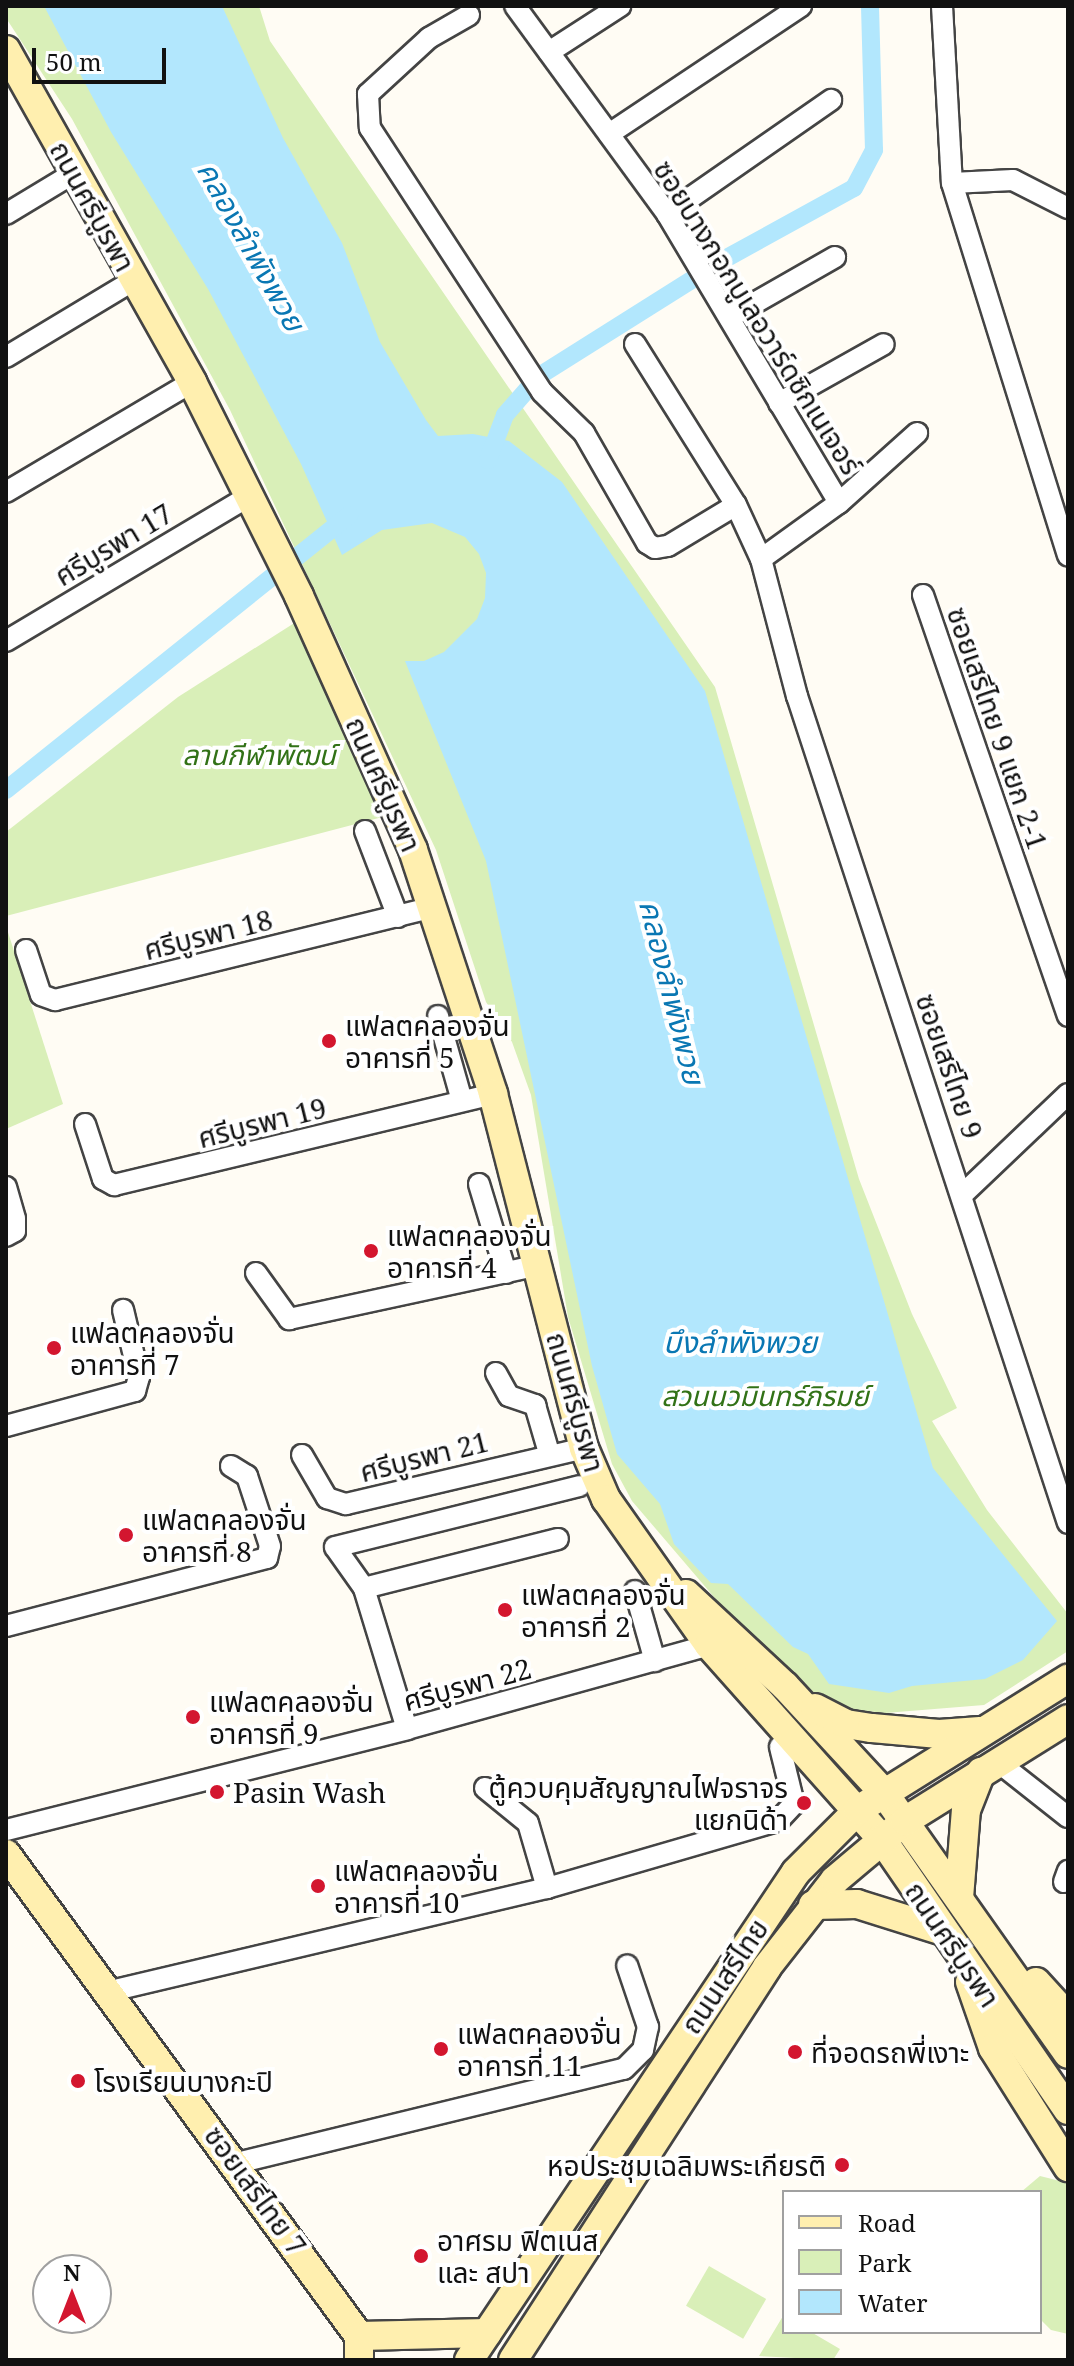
<!DOCTYPE html>
<html>
<head>
<meta charset="utf-8">
<style>
	body { margin:0 }
	#map { position:relative; width:1074px; height:2366px; overflow:hidden; background:#fffcf4; font-family:"Noto Serif","Noto Sans Thai",serif }
	div>[style] { position:absolute }
	.green>* { inset:0; background:#d9efb8; transform-origin:0 0 }
	.water>* { inset:0; background:#b2e7fd }
	.canal>* { height:18px; margin:-9px; padding:0 9px; transform-origin:9px; border-radius:9px; background:#b2e7fd }
	.roads { filter:drop-shadow(2px 0 #444) drop-shadow(-2px 0 #444) drop-shadow(0 2px #444) drop-shadow(0 -2px #444) }
	.street>* { height:20px; margin:-10px; padding:0 10px; transform-origin:10px; border-radius:10px; background:#fff }
	.secondary>* { height:28px; margin:-14px; padding:0 14px; transform-origin:14px; border-radius:14px; background:#ffefaf }
	.dots>* { width:22px; height:22px; translate:-50% -50%; box-sizing:border-box; border:4px solid #fff; border-radius:50% }
	span { translate:-50% -50%; white-space:nowrap; text-align:center; line-height:1.15; -webkit-text-stroke:8px #fff; paint-order:stroke }
	.street-label { font-size:28px; color:#111 }
	.park-label { font-size:28px; color:#327217; font-style:italic }
	.poi-label { font-size:28px; color:#111 }
	.left { translate:0 -50%; text-align:left }
	.right { translate:-100% -50%; text-align:right }
	.water-label { font-size:30px; color:#0977b3; font-style:italic }
	.frame { position:absolute; inset:0; border:8px solid #111; pointer-events:none }
	.legend { position:absolute; left:782px; top:2190px; width:260px; height:144px; box-sizing:border-box; background:#fff; border:2px solid #a0a0a0; margin:0; padding:10px 14px; list-style:none; font-size:24px; color:#111 }
	.legend li { display:flex; align-items:center; gap:16px; height:40px }
	.legend b { width:40px; border:2px solid #a0a0a0 }
	.north { position:absolute; left:32px; top:2254px; width:80px; height:80px; box-sizing:border-box; background:#fff; border:2px solid #a0a0a0; border-radius:50%; rotate:0deg; font-size:22px; font-weight:700; line-height:32px; text-align:center; color:#111 }
	.north::after { content:''; display:block; margin:auto; width:28px; height:36px; background:#d3162f; clip-path:polygon(50% 0,100% 100%,50% 72%,0 100%) }
	.scale { position:absolute; left:32px; top:48px; width:134px; height:36px; box-sizing:border-box; border:4px solid #111; border-top:0; padding-left:10px; font-size:24px; line-height:28px; white-space:nowrap; color:#111; -webkit-text-stroke:6px #fff; paint-order:stroke }
</style>
</head>
<body>
<div id="map">
	<div class="green">
		<i style="clip-path:polygon(6px 6px,259px 6px,270px 41px,715px 687px,859px 1179px,912px 1314px,957px 1408px,932px 1421px,987px 1510px,1068px 1614px,1068px 1651px,984px 1705px,885px 1713px,840px 1708px,816px 1695px,720px 1604px,632px 1501px,612px 1464px,568px 1317px,531px 1095px,512px 1042px,486px 1002px,436px 850px,230px 410px,72px 119px,6px 18px)"></i>
		<i style="clip-path:polygon(299px 620px,390px 815px,6px 916px,6px 832px,178px 697px)"></i>
		<i style="clip-path:polygon(6px 926px,63px 1104px,6px 1129px)"></i>
		<i style="clip-path:polygon(1040px 2176px,1068px 2183px,1068px 2334px,1051px 2330px,1040px 2319px,1040px 2192px,1021px 2192px)"></i>
		<i style="left:709px;top:2266px;width:66px;height:46px;rotate:30deg"></i>
		<i style="clip-path:polygon(783px 2316px,784px 2332px,811px 2332px,840px 2349px,833px 2360px,759px 2356px)"></i>
	</div>
	<div class="water">
		<i style="clip-path:polygon(44px 6px,222px 6px,283px 138px,342px 243px,380px 342px,426px 420px,438px 436px,473px 434px,509px 441px,562px 482px,705px 691px,933px 1468px,1057px 1621px,1023px 1660px,985px 1679px,912px 1686px,889px 1693px,829px 1684px,808px 1654px,793px 1647px,728px 1584px,711px 1583px,674px 1544px,660px 1504px,617px 1454px,592px 1366px,486px 861px,405px 661px,424px 661px,444px 652px,477px 619px,485px 598px,486px 573px,479px 554px,465px 537px,432px 523px,382px 530px,342px 555px,301px 464px,208px 289px,111px 132px)"></i>
	</div>
	<div class="canal">
		<i style="left:488px;top:460px;width:48px;rotate:-69.3deg"></i>
		<i style="left:505px;top:415px;width:52px;rotate:-48.9deg"></i>
		<i style="left:539px;top:376px;width:218px;rotate:-32.2deg"></i>
		<i style="left:723px;top:260px;width:149px;rotate:-28.8deg"></i>
		<i style="left:854px;top:188px;width:43px;rotate:-62.2deg"></i>
		<i style="left:874px;top:150px;width:144px;rotate:-91.6deg"></i>
		<i style="left:6px;top:790px;width:440px;rotate:-38.7deg"></i>
	</div>
	<div class="roads">
		<div class="street">
			<i style="left:515px;top:6px;width:258px;rotate:53.8deg"></i>
			<i style="left:667px;top:214px;width:336px;rotate:59.2deg"></i>
			<i style="left:942px;top:6px;width:177px;rotate:86.8deg"></i>
			<i style="left:952px;top:183px;width:390px;rotate:72.7deg"></i>
			<i style="left:469px;top:15px;width:46px;rotate:150.1deg"></i>
			<i style="left:429px;top:38px;width:83px;rotate:137.4deg"></i>
			<i style="left:368px;top:94px;width:34px;rotate:87deg"></i>
			<i style="left:370px;top:128px;width:315px;rotate:56.9deg"></i>
			<i style="left:542px;top:392px;width:59px;rotate:44.3deg"></i>
			<i style="left:584px;top:433px;width:127px;rotate:60.2deg"></i>
			<i style="left:647px;top:543px;width:9px;rotate:32deg"></i>
			<i style="left:655px;top:548px;width:13px;rotate:-9deg"></i>
			<i style="left:668px;top:546px;width:79px;rotate:-31.1deg"></i>
			<i style="left:549px;top:52px;width:85px;rotate:-32.9deg"></i>
			<i style="left:609px;top:134px;width:231px;rotate:-33.7deg"></i>
			<i style="left:952px;top:183px;width:61px;rotate:-2.8deg"></i>
			<i style="left:1013px;top:180px;width:62px;rotate:27deg"></i>
			<i style="left:6px;top:214px;width:79px;rotate:-31.1deg"></i>
			<i style="left:667px;top:214px;width:200px;rotate:-34.8deg"></i>
			<i style="left:730px;top:317px;width:121px;rotate:-29.7deg"></i>
			<i style="left:635px;top:344px;width:190px;rotate:57.9deg"></i>
			<i style="left:736px;top:505px;width:60px;rotate:65.2deg"></i>
			<i style="left:761px;top:559px;width:142px;rotate:75.3deg"></i>
			<i style="left:797px;top:696px;width:870px;rotate:71.86deg"></i>
			<i style="left:6px;top:357px;width:149px;rotate:-31deg"></i>
			<i style="left:779px;top:403px;width:120px;rotate:-29.3deg"></i>
			<i style="left:6px;top:492px;width:216px;rotate:-30.6deg"></i>
			<i style="left:761px;top:559px;width:96px;rotate:-35.7deg"></i>
			<i style="left:839px;top:503px;width:105px;rotate:-41.9deg"></i>
			<i style="left:923px;top:595px;width:445px;rotate:71deg"></i>
			<i style="left:6px;top:641px;width:283px;rotate:-30.8deg"></i>
			<i style="left:365px;top:831px;width:92px;rotate:69deg"></i>
			<i style="left:26px;top:950px;width:47px;rotate:71.6deg"></i>
			<i style="left:41px;top:995px;width:15px;rotate:20deg"></i>
			<i style="left:55px;top:1000px;width:390px;rotate:-13.8deg"></i>
			<i style="left:438px;top:1016px;width:88px;rotate:74.2deg"></i>
			<i style="left:85px;top:1124px;width:58px;rotate:71.9deg"></i>
			<i style="left:103px;top:1179px;width:13px;rotate:29deg"></i>
			<i style="left:114px;top:1185px;width:390px;rotate:-13.5deg"></i>
			<i style="left:479px;top:1184px;width:93px;rotate:73.1deg"></i>
			<i style="left:6px;top:1187px;width:33px;rotate:74deg"></i>
			<i style="left:15px;top:1219px;width:12px;rotate:90deg"></i>
			<i style="left:15px;top:1231px;width:10px;rotate:151deg"></i>
			<i style="left:963px;top:1194px;width:145px;rotate:-43.6deg"></i>
			<i style="left:256px;top:1273px;width:57px;rotate:54.3deg"></i>
			<i style="left:289px;top:1319px;width:256px;rotate:-12.2deg"></i>
			<i style="left:496px;top:1373px;width:26px;rotate:61deg"></i>
			<i style="left:509px;top:1396px;width:28px;rotate:19deg"></i>
			<i style="left:535px;top:1405px;width:50px;rotate:73.7deg"></i>
			<i style="left:6px;top:1426px;width:134px;rotate:-15.2deg"></i>
			<i style="left:135px;top:1391px;width:15px;rotate:-74deg"></i>
			<i style="left:139px;top:1377px;width:69px;rotate:-103.4deg"></i>
			<i style="left:302px;top:1455px;width:50px;rotate:59.8deg"></i>
			<i style="left:327px;top:1498px;width:20px;rotate:18deg"></i>
			<i style="left:346px;top:1504px;width:244px;rotate:-13.2deg"></i>
			<i style="left:364px;top:1588px;width:200px;rotate:-14.2deg"></i>
			<i style="left:635px;top:1591px;width:73px;rotate:74.1deg"></i>
			<i style="left:6px;top:1626px;width:270px;rotate:-14.6deg"></i>
			<i style="left:267px;top:1558px;width:12px;rotate:-76deg"></i>
			<i style="left:270px;top:1546px;width:74px;rotate:-108.2deg"></i>
			<i style="left:247px;top:1476px;width:19px;rotate:-148deg"></i>
			<i style="left:407px;top:1729px;width:147px;rotate:-107deg"></i>
			<i style="left:364px;top:1588px;width:50px;rotate:-125.3deg"></i>
			<i style="left:335px;top:1547px;width:252px;rotate:-14deg"></i>
			<i style="left:998px;top:1762px;width:89px;rotate:38.2deg"></i>
			<i style="left:485px;top:1788px;width:55px;rotate:39.1deg"></i>
			<i style="left:528px;top:1823px;width:68px;rotate:73.7deg"></i>
			<i style="left:6px;top:1830px;width:414px;rotate:-14.1deg"></i>
			<i style="left:407px;top:1729px;width:313px;rotate:-15.5deg"></i>
			<i style="left:1064px;top:1882px;width:12px;rotate:-70deg"></i>
			<i style="left:111px;top:1991px;width:448px;rotate:-13.3deg"></i>
			<i style="left:547px;top:1888px;width:241px;rotate:-16.2deg"></i>
			<i style="left:778px;top:1821px;width:23px;rotate:-47deg"></i>
			<i style="left:794px;top:1804px;width:59px;rotate:-103.8deg"></i>
			<i style="left:237px;top:2163px;width:398px;rotate:-13.7deg"></i>
			<i style="left:624px;top:2069px;width:27px;rotate:-45deg"></i>
			<i style="left:643px;top:2050px;width:24px;rotate:-78deg"></i>
			<i style="left:648px;top:2027px;width:65px;rotate:-108.7deg"></i>
		</div>
		<div class="secondary">
			<i style="left:6px;top:50px;width:381px;rotate:60.7deg"></i>
			<i style="left:192px;top:382px;width:239px;rotate:63.4deg"></i>
			<i style="left:299px;top:596px;width:278px;rotate:65.8deg"></i>
			<i style="left:413px;top:850px;width:257px;rotate:71.8deg"></i>
			<i style="left:493px;top:1094px;width:366px;rotate:75.6deg"></i>
			<i style="left:584px;top:1448px;width:56px;rotate:66.7deg"></i>
			<i style="left:606px;top:1499px;width:179px;rotate:54.8deg"></i>
			<i style="left:709px;top:1645px;width:259px;rotate:48.3deg"></i>
			<i style="left:881px;top:1838px;width:330px;rotate:55.5deg"></i>
			<i style="left:686px;top:1594px;width:135px;rotate:42.9deg"></i>
			<i style="left:785px;top:1686px;width:146px;rotate:47.2deg"></i>
			<i style="left:884px;top:1793px;width:319px;rotate:54.8deg"></i>
			<i style="left:815px;top:1708px;width:35px;rotate:27deg"></i>
			<i style="left:846px;top:1724px;width:26px;rotate:9deg"></i>
			<i style="left:872px;top:1728px;width:67px;rotate:5.1deg"></i>
			<i style="left:939px;top:1734px;width:41px;rotate:-4.2deg"></i>
			<i style="left:6px;top:1854px;width:597px;rotate:53.78deg"></i>
			<i style="left:359px;top:2336px;width:128px;rotate:-1.3deg"></i>
			<i style="left:959px;top:1898px;width:88px;rotate:-85.5deg"></i>
			<i style="left:966px;top:1810px;width:41px;rotate:-68.5deg"></i>
			<i style="left:813px;top:1905px;width:44px;rotate:-1.3deg"></i>
			<i style="left:857px;top:1904px;width:90px;rotate:17.4deg"></i>
			<i style="left:970px;top:1982px;width:70px;rotate:70.8deg"></i>
			<i style="left:993px;top:2048px;width:141px;rotate:57.8deg"></i>
			<i style="left:1036px;top:1982px;width:47px;rotate:47.6deg"></i>
			<i style="left:359px;top:2360px;width:24px;rotate:-90deg"></i>
			<i style="left:469px;top:2360px;width:587px;rotate:-56.17deg"></i>
			<i style="left:796px;top:1872px;width:88px;rotate:-45deg"></i>
			<i style="left:858px;top:1810px;width:248px;rotate:-32deg"></i>
			<i style="left:513px;top:2360px;width:468px;rotate:-57.1deg"></i>
			<i style="left:767px;top:1967px;width:110px;rotate:-52deg"></i>
			<i style="left:835px;top:1880px;width:92px;rotate:-40.1deg"></i>
			<i style="left:905px;top:1821px;width:192px;rotate:-32deg"></i>
		</div>
	</div>
	<div class="dots">
		<i style="left:329px;top:1041px;background:#d3162f"></i>
		<i style="left:371px;top:1251px;background:#d3162f"></i>
		<i style="left:54px;top:1348px;background:#d3162f"></i>
		<i style="left:126px;top:1535px;background:#d3162f"></i>
		<i style="left:505px;top:1610px;background:#d3162f"></i>
		<i style="left:193px;top:1717px;background:#d3162f"></i>
		<i style="left:217px;top:1792px;background:#d3162f"></i>
		<i style="left:804px;top:1803px;background:#d3162f"></i>
		<i style="left:318px;top:1886px;background:#d3162f"></i>
		<i style="left:441px;top:2049px;background:#d3162f"></i>
		<i style="left:795px;top:2052px;background:#d3162f"></i>
		<i style="left:78px;top:2081px;background:#d3162f"></i>
		<i style="left:842px;top:2165px;background:#d3162f"></i>
		<i style="left:421px;top:2256px;background:#d3162f"></i>
	</div>
	<div class="street-label">
		<span style="left:93px;top:206px;rotate:61deg">ถนนศรีบูรพา</span>
		<span style="left:758px;top:317px;rotate:58deg">ซอยบางกอกบูเลอวาร์ดซิกเนเจอร์</span>
		<span style="left:113px;top:544px;rotate:-31deg">ศรีบูรพา 17</span>
		<span style="left:998px;top:728px;rotate:71deg">ซอยเสรีไทย 9 แยก 2-1</span>
		<span style="left:384px;top:784px;rotate:66deg">ถนนศรีบูรพา</span>
		<span style="left:208px;top:934px;rotate:-14deg">ศรีบูรพา 18</span>
		<span style="left:950px;top:1066px;rotate:71deg">ซอยเสรีไทย 9</span>
		<span style="left:262px;top:1122px;rotate:-14deg">ศรีบูรพา 19</span>
		<span style="left:576px;top:1402px;rotate:74deg">ถนนศรีบูรพา</span>
		<span style="left:424px;top:1456px;rotate:-14deg">ศรีบูรพา 21</span>
		<span style="left:467px;top:1684px;rotate:-15deg">ศรีบูรพา 22</span>
		<span style="left:953px;top:1944px;rotate:56deg">ถนนศรีบูรพา</span>
		<span style="left:724px;top:1976px;rotate:-56deg">ถนนเสรีไทย</span>
		<span style="left:256px;top:2190px;rotate:54deg">ซอยเสรีไทย 7</span>
	</div>
	<div class="park-label">
		<span style="left:259px;top:754px">ลานกีฬาพัฒน์</span>
		<span style="left:765px;top:1395px">สวนนวมินทร์ภิรมย์</span>
	</div>
	<div class="poi-label">
		<span class="left" style="left:345px;top:1041px">แฟลตคลองจั่น<br>อาคารที่ 5</span>
		<span class="left" style="left:387px;top:1251px">แฟลตคลองจั่น<br>อาคารที่ 4</span>
		<span class="left" style="left:70px;top:1348px">แฟลตคลองจั่น<br>อาคารที่ 7</span>
		<span class="left" style="left:142px;top:1535px">แฟลตคลองจั่น<br>อาคารที่ 8</span>
		<span class="left" style="left:521px;top:1610px">แฟลตคลองจั่น<br>อาคารที่ 2</span>
		<span class="left" style="left:209px;top:1717px">แฟลตคลองจั่น<br>อาคารที่ 9</span>
		<span class="right" style="left:788px;top:1803px">ตู้ควบคุมสัญญาณไฟจราจร<br>แยกนิด้า</span>
		<span class="left" style="left:233px;top:1792px">Pasin Wash</span>
		<span class="left" style="left:334px;top:1886px">แฟลตคลองจั่น<br>อาคารที่ 10</span>
		<span class="left" style="left:457px;top:2049px">แฟลตคลองจั่น<br>อาคารที่ 11</span>
		<span class="left" style="left:811px;top:2052px">ที่จอดรถพี่เงาะ</span>
		<span class="left" style="left:94px;top:2081px">โรงเรียนบางกะปิ</span>
		<span class="right" style="left:826px;top:2165px">หอประชุมเฉลิมพระเกียรติ</span>
		<span class="left" style="left:437px;top:2256px">อาศรม ฟิตเนส<br>และ สปา</span>
	</div>
	<div class="water-label">
		<span style="left:251px;top:246px;rotate:61deg">คลองลำพังพวย</span>
		<span style="left:672px;top:992px;rotate:76deg">คลองลำพังพวย</span>
		<span style="left:740px;top:1342px">บึงลำพังพวย</span>
	</div>
	<div class="frame"></div>
	<ul class="legend">
	<li><b style="height:10px;background:#ffefaf"></b>Road</li>
	<li><b style="height:22px;background:#d9efb8"></b>Park</li>
	<li><b style="height:22px;background:#b2e7fd"></b>Water</li>
	</ul>
	<div class="north">N</div>
	<div class="scale">50 m</div>
</div>
</body>
</html>
